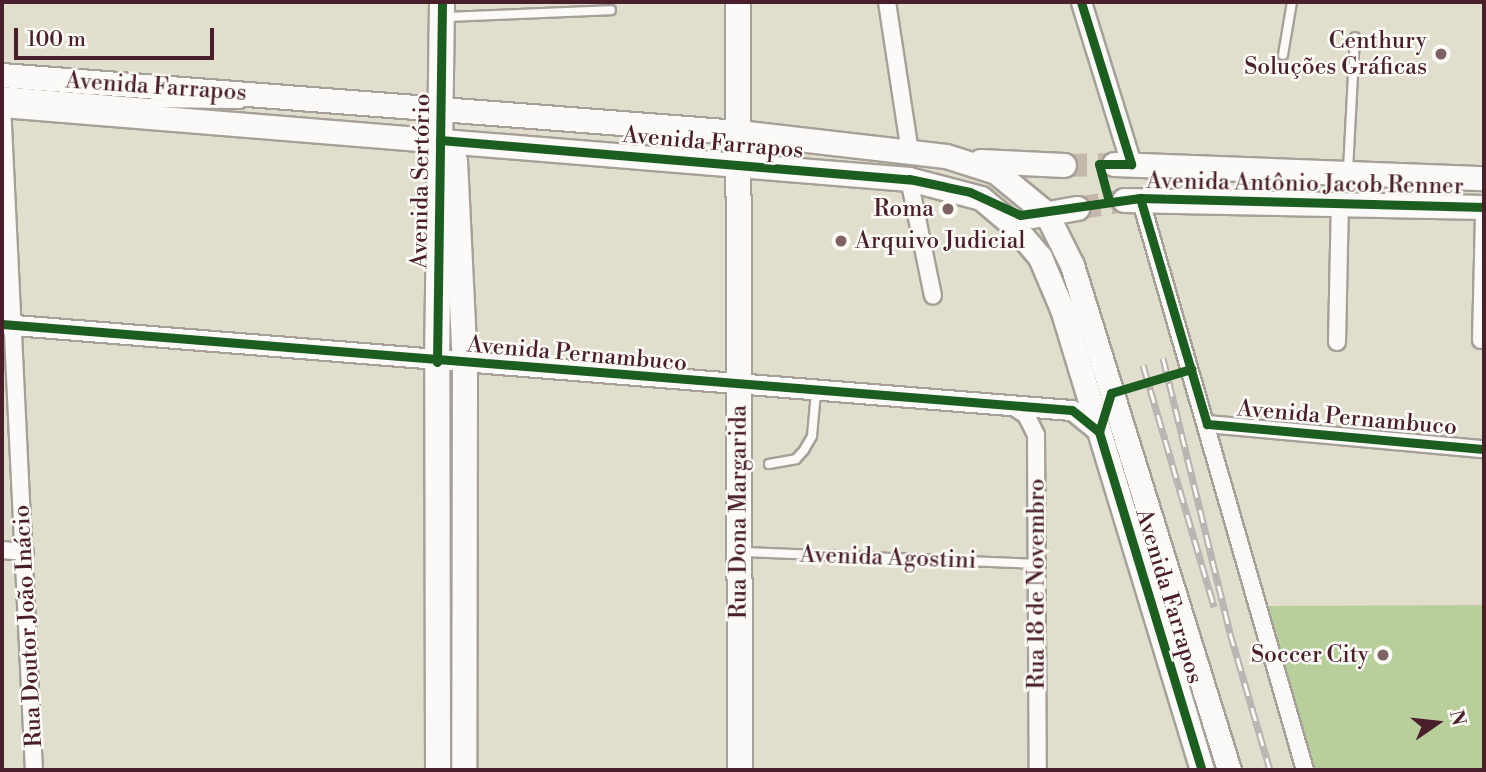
<!DOCTYPE html>
<html>
<head>
<meta charset="utf-8">
<style>
	body { margin:0 }
	#map { position:relative; width:1486px; height:772px; overflow:hidden; background:#e2decd; font-family:"Libre Bodoni",serif }
	div>[style] { position:absolute }
	.green>* { inset:0; background:#b8cf9b }
	.secondary-tunnel>* { height:23px; margin-top:-11.5px; transform-origin:0; background:repeating-linear-gradient(90deg,#c4b8ad 0 23px,transparent 0 34px) }
	.roads { filter:drop-shadow(2px 0 #a7a098) drop-shadow(-2px 0 #a7a098) drop-shadow(0 2px #a7a098) drop-shadow(0 -2px #a7a098) }
	.service>* { height:8px; margin:-4px; padding:0 4px; transform-origin:4px; border-radius:4px; background:#fbfaf8 }
	.minor>* { height:16px; margin:-8px; padding:0 8px; transform-origin:8px; border-radius:8px; background:#fbfaf8 }
	.tertiary>* { height:19px; margin:-9.5px; padding:0 9.5px; transform-origin:9.5px; border-radius:9.5px; background:#fbfaf8 }
	.secondary>* { height:23px; margin:-11.5px; padding:0 11.5px; transform-origin:11.5px; border-radius:11.5px; background:#fbfaf8 }
	.primary>* { height:24px; margin:-12px; padding:0 12px; transform-origin:12px; border-radius:12px; background:#fbfaf8 }
	.rail>* { height:7px; margin-top:-3.5px; transform-origin:0; background:repeating-linear-gradient(90deg,#fdfcf7 0 13px,#b8b3b2 0 26px); box-sizing:border-box; border-block:2px solid #b8b3b2 }
	.cycleway>* { height:9px; margin:-4.5px; padding:0 4.5px; transform-origin:4.5px; border-radius:4.5px; background:#1b5e20 }
	.dots>* { width:19px; height:19px; translate:-50% -50%; box-sizing:border-box; border:4px solid #fdfcf7; border-radius:50% }
	span { translate:-50% -50%; white-space:nowrap; text-align:center; line-height:1.15; -webkit-text-stroke:5px #fdfcf7; paint-order:stroke }
	.poi-label { font-size:23px; color:#4a1f2b }
	.right { translate:-100% -50%; text-align:right }
	.left { translate:0 -50%; text-align:left }
	.street-label { font-size:23px; color:#4a1f2b }
	.frame { position:absolute; inset:0; border:4px solid #4a1f2b; pointer-events:none }
	.north { position:absolute; left:1402px; top:688px; width:70px; height:70px; -webkit-text-stroke:5px #fdfcf7; paint-order:stroke; rotate:76deg; font-size:19px; font-weight:700; line-height:28px; text-align:center; color:#4a1f2b }
	.north::after { content:''; display:block; margin:auto; width:24px; height:32px; background:#4a1f2b; clip-path:polygon(50% 0,100% 100%,50% 72%,0 100%) }
	.scale { position:absolute; left:14px; top:28px; width:200px; height:32px; box-sizing:border-box; border:4px solid #4a1f2b; border-top:0; padding-left:9px; font-size:21px; line-height:24px; white-space:nowrap; color:#4a1f2b; -webkit-text-stroke:5px #fdfcf7; paint-order:stroke }
</style>
</head>
<body>
<div id="map">
	<div class="green">
		<i style="clip-path:polygon(1484px 605px,1484px 770px,1316px 770px,1267px 606px)"></i>
	</div>
	<div class="secondary-tunnel">
		<i style="left:1064px;top:165px;width:50px;rotate:-1.1deg"></i>
		<i style="left:1077px;top:208px;width:48px;rotate:-9.7deg"></i>
	</div>
	<div class="roads">
		<div class="service">
			<i style="left:445px;top:17px;width:166px;rotate:-2.4deg"></i>
			<i style="left:1283px;top:55px;width:54px;rotate:-80.4deg"></i>
			<i style="left:2px;top:91px;width:146px;rotate:4.7deg"></i>
			<i style="left:148px;top:103px;width:92px;rotate:0.6deg"></i>
			<i style="left:1348px;top:170px;width:133px;rotate:-87deg"></i>
			<i style="left:769px;top:464px;width:27px;rotate:-10deg"></i>
			<i style="left:796px;top:459px;width:12px;rotate:-48deg"></i>
			<i style="left:804px;top:450px;width:16px;rotate:-60deg"></i>
			<i style="left:812px;top:436px;width:44px;rotate:-84.8deg"></i>
			<i style="left:742px;top:552px;width:294px;rotate:2.3deg"></i>
		</div>
		<div class="minor">
			<i style="left:887px;top:2px;width:152px;rotate:81.3deg"></i>
			<i style="left:2px;top:105px;width:666px;rotate:87.25deg"></i>
			<i style="left:909px;top:179px;width:119px;rotate:78.4deg"></i>
			<i style="left:1140px;top:198px;width:595px;rotate:73.91deg"></i>
			<i style="left:1481px;top:340px;width:127px;rotate:-88.6deg"></i>
			<i style="left:1337px;top:342px;width:138px;rotate:-88.8deg"></i>
			<i style="left:1014px;top:407px;width:14px;rotate:34deg"></i>
			<i style="left:1026px;top:415px;width:22px;rotate:63deg"></i>
			<i style="left:1036px;top:435px;width:335px;rotate:89.7deg"></i>
			<i style="left:1207px;top:424px;width:278px;rotate:5.2deg"></i>
			<i style="left:2px;top:550px;width:23px;rotate:5deg"></i>
		</div>
		<div class="tertiary">
			<i style="left:1081px;top:2px;width:170px;rotate:72.8deg"></i>
			<i style="left:2px;top:324px;width:1073px;rotate:4.6deg"></i>
			<i style="left:1072px;top:410px;width:35px;rotate:39deg"></i>
		</div>
		<div class="secondary">
			<i style="left:2px;top:75px;width:738px;rotate:4.43deg"></i>
			<i style="left:738px;top:132px;width:209px;rotate:6.6deg"></i>
			<i style="left:946px;top:156px;width:52px;rotate:17.7deg"></i>
			<i style="left:996px;top:172px;width:65px;rotate:39.4deg"></i>
			<i style="left:1046px;top:213px;width:58px;rotate:63.4deg"></i>
			<i style="left:1072px;top:265px;width:529px;rotate:72.73deg"></i>
			<i style="left:2px;top:105px;width:910px;rotate:4.66deg"></i>
			<i style="left:909px;top:179px;width:74px;rotate:14.8deg"></i>
			<i style="left:981px;top:198px;width:39px;rotate:40deg"></i>
			<i style="left:1011px;top:223px;width:45px;rotate:49.5deg"></i>
			<i style="left:1040px;top:257px;width:56px;rotate:67.1deg"></i>
			<i style="left:1062px;top:309px;width:482px;rotate:73.1deg"></i>
			<i style="left:980px;top:161px;width:84px;rotate:2.7deg"></i>
			<i style="left:1114px;top:164px;width:370px;rotate:2.2deg"></i>
			<i style="left:1124px;top:200px;width:360px;rotate:1.1deg"></i>
			<i style="left:1032px;top:216px;width:46px;rotate:-10.1deg"></i>
		</div>
		<div class="primary">
			<i style="left:738px;top:2px;width:768px;rotate:89.85deg"></i>
			<i style="left:455px;top:161px;width:203px;rotate:87.2deg"></i>
			<i style="left:465px;top:364px;width:406px;rotate:90.1deg"></i>
			<i style="left:438px;top:770px;width:408px;rotate:-90.1deg"></i>
			<i style="left:437px;top:362px;width:360px;rotate:-89.2deg"></i>
		</div>
	</div>
	<div class="rail">
		<i style="left:1163px;top:358px;width:283px;rotate:76.3deg"></i>
		<i style="left:1230px;top:633px;width:143px;rotate:73.7deg"></i>
		<i style="left:1143px;top:365px;width:252px;rotate:73.6deg"></i>
	</div>
	<div class="cycleway">
		<i style="left:1081px;top:2px;width:170px;rotate:72.8deg"></i>
		<i style="left:1131px;top:164px;width:32px;rotate:180deg"></i>
		<i style="left:1099px;top:164px;width:39px;rotate:75deg"></i>
		<i style="left:440px;top:140px;width:471px;rotate:4.8deg"></i>
		<i style="left:909px;top:179px;width:62px;rotate:12deg"></i>
		<i style="left:970px;top:192px;width:55px;rotate:24.7deg"></i>
		<i style="left:1020px;top:215px;width:121px;rotate:-8.1deg"></i>
		<i style="left:1140px;top:198px;width:344px;rotate:1.5deg"></i>
		<i style="left:1140px;top:198px;width:236px;rotate:73.5deg"></i>
		<i style="left:1207px;top:424px;width:278px;rotate:5.2deg"></i>
		<i style="left:2px;top:324px;width:1073px;rotate:4.6deg"></i>
		<i style="left:1072px;top:410px;width:35px;rotate:39deg"></i>
		<i style="left:1099px;top:432px;width:353px;rotate:73.1deg"></i>
		<i style="left:437px;top:362px;width:360px;rotate:-89.2deg"></i>
		<i style="left:1099px;top:432px;width:41px;rotate:-72.9deg"></i>
		<i style="left:1111px;top:393px;width:84px;rotate:-16.7deg"></i>
	</div>
	<div class="dots">
		<i style="left:1441px;top:54px;background:#7f6264"></i>
		<i style="left:948px;top:209px;background:#7f6264"></i>
		<i style="left:841px;top:241px;background:#7f6264"></i>
		<i style="left:1383px;top:655px;background:#7f6264"></i>
	</div>
	<div class="poi-label">
		<span class="right" style="left:1427px;top:54px">Centhury<br>Soluções Gráficas</span>
		<span class="right" style="left:934px;top:209px">Roma</span>
		<span class="left" style="left:855px;top:241px">Arquivo Judicial</span>
		<span class="right" style="left:1369px;top:655px">Soccer City</span>
	</div>
	<div class="street-label">
		<span style="left:156px;top:87px;rotate:4deg">Avenida Farrapos</span>
		<span style="left:713px;top:143px;rotate:5deg">Avenida Farrapos</span>
		<span style="left:421px;top:181px;rotate:-89deg">Avenida Sertório</span>
		<span style="left:1305px;top:184px;rotate:1deg">Avenida Antônio Jacob Renner</span>
		<span style="left:577px;top:354px;rotate:5deg">Avenida Pernambuco</span>
		<span style="left:1347px;top:418px;rotate:5deg">Avenida Pernambuco</span>
		<span style="left:739px;top:512px;rotate:-90deg">Rua Dona Margarida</span>
		<span style="left:888px;top:558px;rotate:2deg">Avenida Agostini</span>
		<span style="left:1037px;top:584px;rotate:-90deg">Rua 18 de Novembro</span>
		<span style="left:1169px;top:596px;rotate:73deg">Avenida Farrapos</span>
		<span style="left:28px;top:626px;rotate:-93deg">Rua Doutor João Inácio</span>
	</div>
	<div class="frame"></div>
	<div class="north">N</div>
	<div class="scale">100 m</div>
</div>
</body>
</html>
